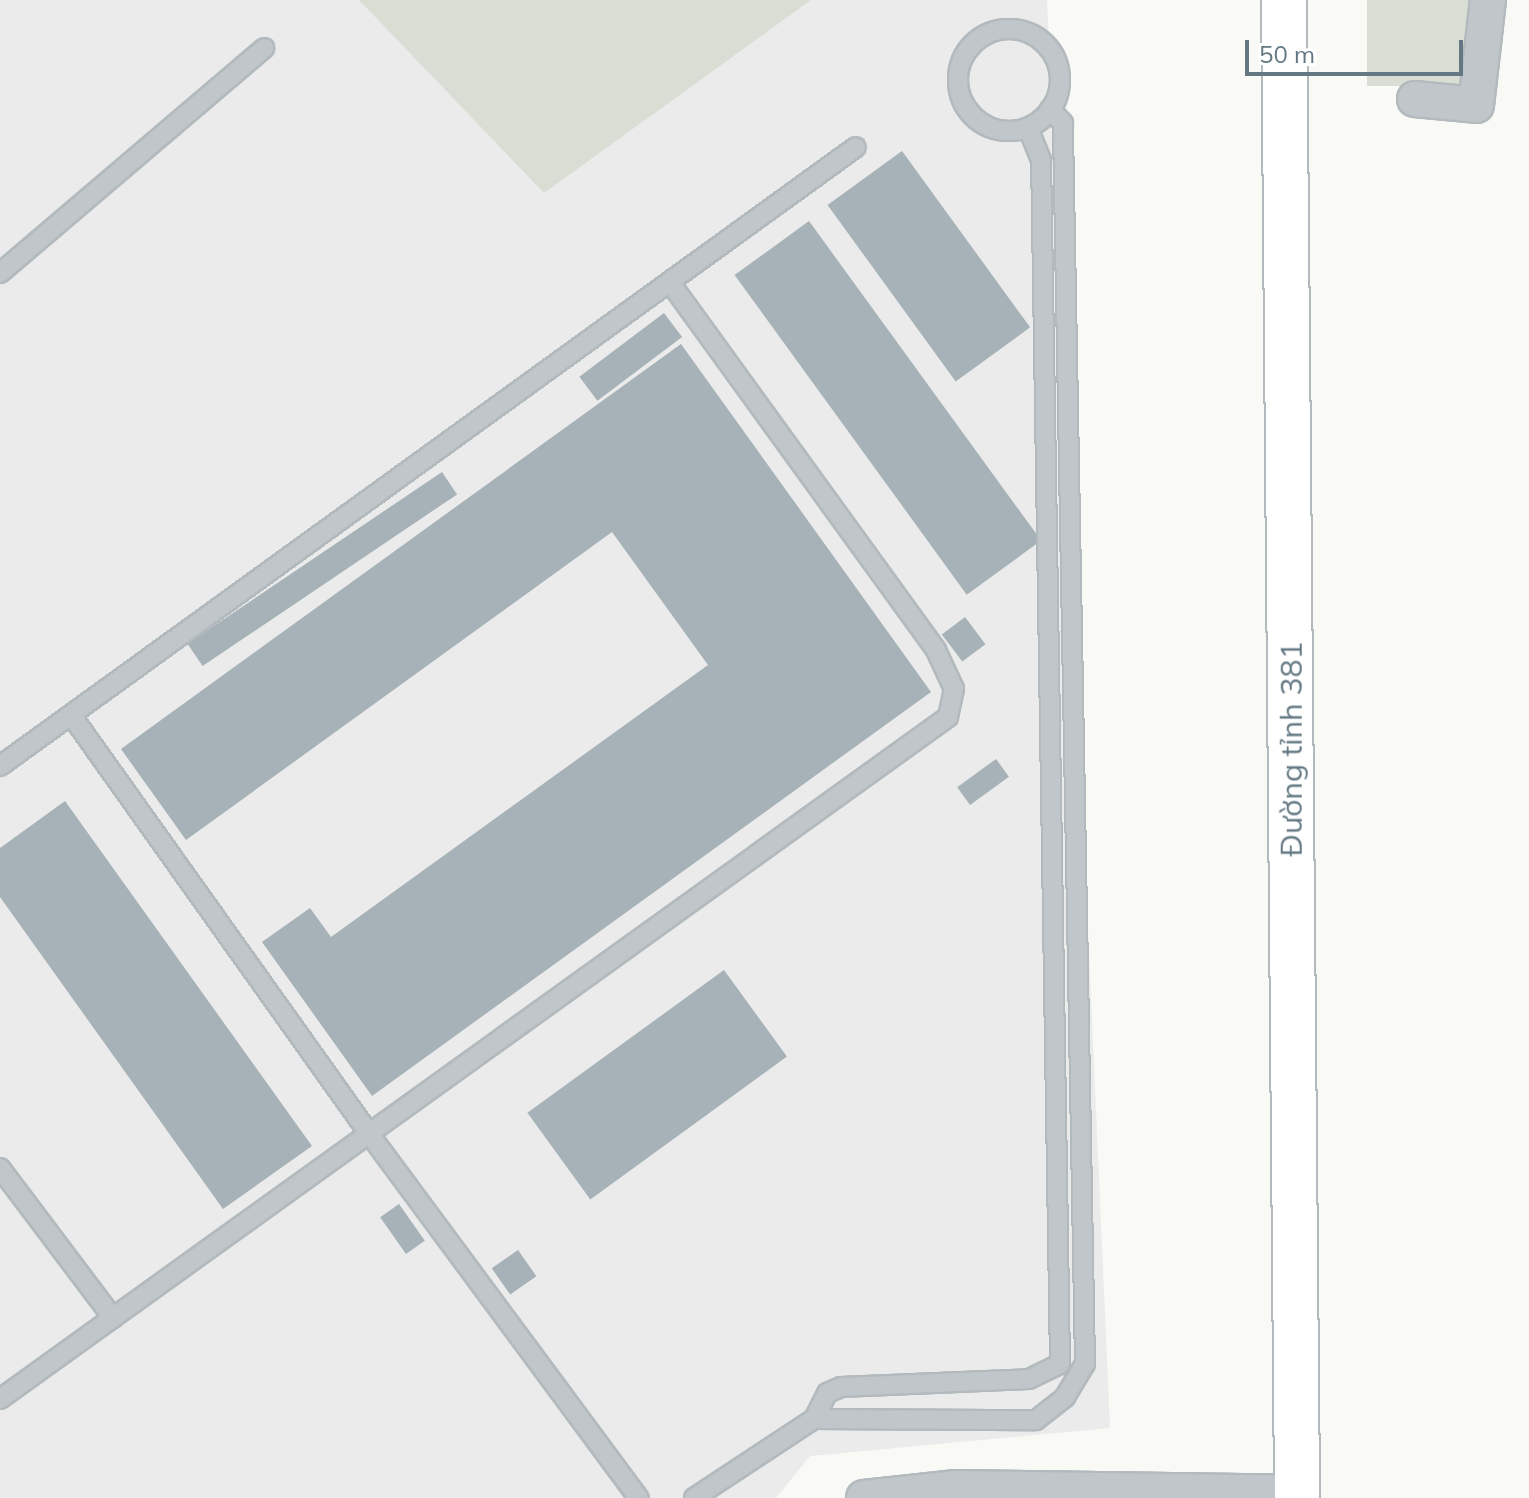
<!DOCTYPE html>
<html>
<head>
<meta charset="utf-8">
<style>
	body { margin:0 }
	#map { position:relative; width:1529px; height:1498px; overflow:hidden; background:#f9f9f6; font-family:Mulish,sans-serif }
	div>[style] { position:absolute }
	.built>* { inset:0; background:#eaebea }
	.green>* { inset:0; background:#d9ded5; transform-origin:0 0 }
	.building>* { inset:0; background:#a6b2b7; transform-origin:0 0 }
	.roads { filter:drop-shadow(2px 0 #b3babe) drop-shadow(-2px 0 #b3babe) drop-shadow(0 2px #b3babe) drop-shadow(0 -2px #b3babe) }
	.lane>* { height:18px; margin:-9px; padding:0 9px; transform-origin:9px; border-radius:9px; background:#c0c6c9 }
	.lane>.ring { margin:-9px; padding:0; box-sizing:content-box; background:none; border:18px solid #c0c6c9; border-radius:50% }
	.street>* { height:34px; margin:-17px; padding:0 17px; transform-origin:17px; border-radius:17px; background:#c0c6c9 }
	.primary>* { height:44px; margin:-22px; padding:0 22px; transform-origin:22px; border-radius:22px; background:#fff }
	span { translate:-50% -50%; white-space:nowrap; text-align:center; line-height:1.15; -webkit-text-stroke:8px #fff; paint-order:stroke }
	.street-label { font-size:30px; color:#637883 }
	.scale { position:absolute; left:1245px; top:40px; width:218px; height:36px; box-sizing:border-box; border:4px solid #637883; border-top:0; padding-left:10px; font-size:24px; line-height:28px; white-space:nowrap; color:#637883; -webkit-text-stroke:6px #fff; paint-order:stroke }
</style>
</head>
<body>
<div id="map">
	<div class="built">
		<i style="clip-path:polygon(0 0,1047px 0,1110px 1428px,810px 1456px,776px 1498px,0 1498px)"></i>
	</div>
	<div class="green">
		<i style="clip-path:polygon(359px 0,811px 0,544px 193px)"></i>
		<i style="left:1367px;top:0;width:114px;height:86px"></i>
	</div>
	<div class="building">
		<i style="left:902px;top:151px;width:218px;height:92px;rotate:54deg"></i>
		<i style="left:809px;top:221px;width:395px;height:92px;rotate:54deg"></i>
		<i style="left:664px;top:313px;width:30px;height:106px;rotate:53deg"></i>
		<i style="clip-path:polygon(681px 344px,931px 692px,372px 1096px,262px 942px,310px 908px,331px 937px,708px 665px,612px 532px,186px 840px,121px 749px)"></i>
		<i style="left:442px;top:472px;width:27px;height:307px;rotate:56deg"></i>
		<i style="left:965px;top:617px;width:34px;height:29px;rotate:53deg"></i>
		<i style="left:996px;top:759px;width:22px;height:48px;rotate:54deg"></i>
		<i style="clip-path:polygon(65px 801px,312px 1146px,223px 1209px,0 897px,0 848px)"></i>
		<i style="left:724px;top:970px;width:107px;height:243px;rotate:54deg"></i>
		<i style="left:399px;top:1204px;width:45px;height:23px;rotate:55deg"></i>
		<i style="left:518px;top:1250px;width:32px;height:32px;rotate:55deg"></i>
	</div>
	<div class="roads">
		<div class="lane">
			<i class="ring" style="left:958px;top:29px;width:84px;height:84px"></i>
			<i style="left:0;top:273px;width:347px;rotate:-40.4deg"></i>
			<i style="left:71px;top:715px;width:516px;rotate:54.55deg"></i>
			<i style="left:370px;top:1135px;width:452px;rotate:53.5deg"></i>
			<i style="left:0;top:766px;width:1056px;rotate:-35.87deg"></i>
			<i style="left:0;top:1168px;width:188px;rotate:53deg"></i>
			<i style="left:0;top:1399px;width:1168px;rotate:-35.73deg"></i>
			<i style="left:948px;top:717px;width:29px;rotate:-78deg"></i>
			<i style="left:954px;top:689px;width:43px;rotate:-114.8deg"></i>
			<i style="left:936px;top:650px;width:454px;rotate:-125.9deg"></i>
			<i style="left:814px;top:1419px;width:222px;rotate:0.3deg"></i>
			<i style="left:1036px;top:1420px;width:37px;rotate:-38deg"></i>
			<i style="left:1065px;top:1397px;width:39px;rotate:-59deg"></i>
			<i style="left:1085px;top:1364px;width:1241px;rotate:-91.02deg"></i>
			<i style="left:1063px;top:123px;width:19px;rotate:-133deg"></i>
			<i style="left:694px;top:1498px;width:144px;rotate:-33.4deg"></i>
			<i style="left:814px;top:1419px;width:29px;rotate:-63deg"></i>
			<i style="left:827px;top:1393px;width:15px;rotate:-23deg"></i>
			<i style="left:841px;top:1387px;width:188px;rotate:-2.4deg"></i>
			<i style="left:1029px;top:1379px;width:34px;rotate:-26deg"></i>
			<i style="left:1060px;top:1364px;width:1204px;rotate:-90.9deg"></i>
			<i style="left:1041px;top:160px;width:35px;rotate:-112deg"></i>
		</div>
		<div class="street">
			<i style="left:1415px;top:99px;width:61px;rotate:5.6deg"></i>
			<i style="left:1476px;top:105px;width:106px;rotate:-83.5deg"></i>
			<i style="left:864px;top:1498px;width:93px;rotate:-6.2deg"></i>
			<i style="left:956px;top:1488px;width:341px;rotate:0.8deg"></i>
		</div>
		<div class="primary">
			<i style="left:1284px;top:0;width:1498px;rotate:89.5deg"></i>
		</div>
	</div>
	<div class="street-label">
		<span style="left:1291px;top:749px;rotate:-90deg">Đường tỉnh 381</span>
	</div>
	<div class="scale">50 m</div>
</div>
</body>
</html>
